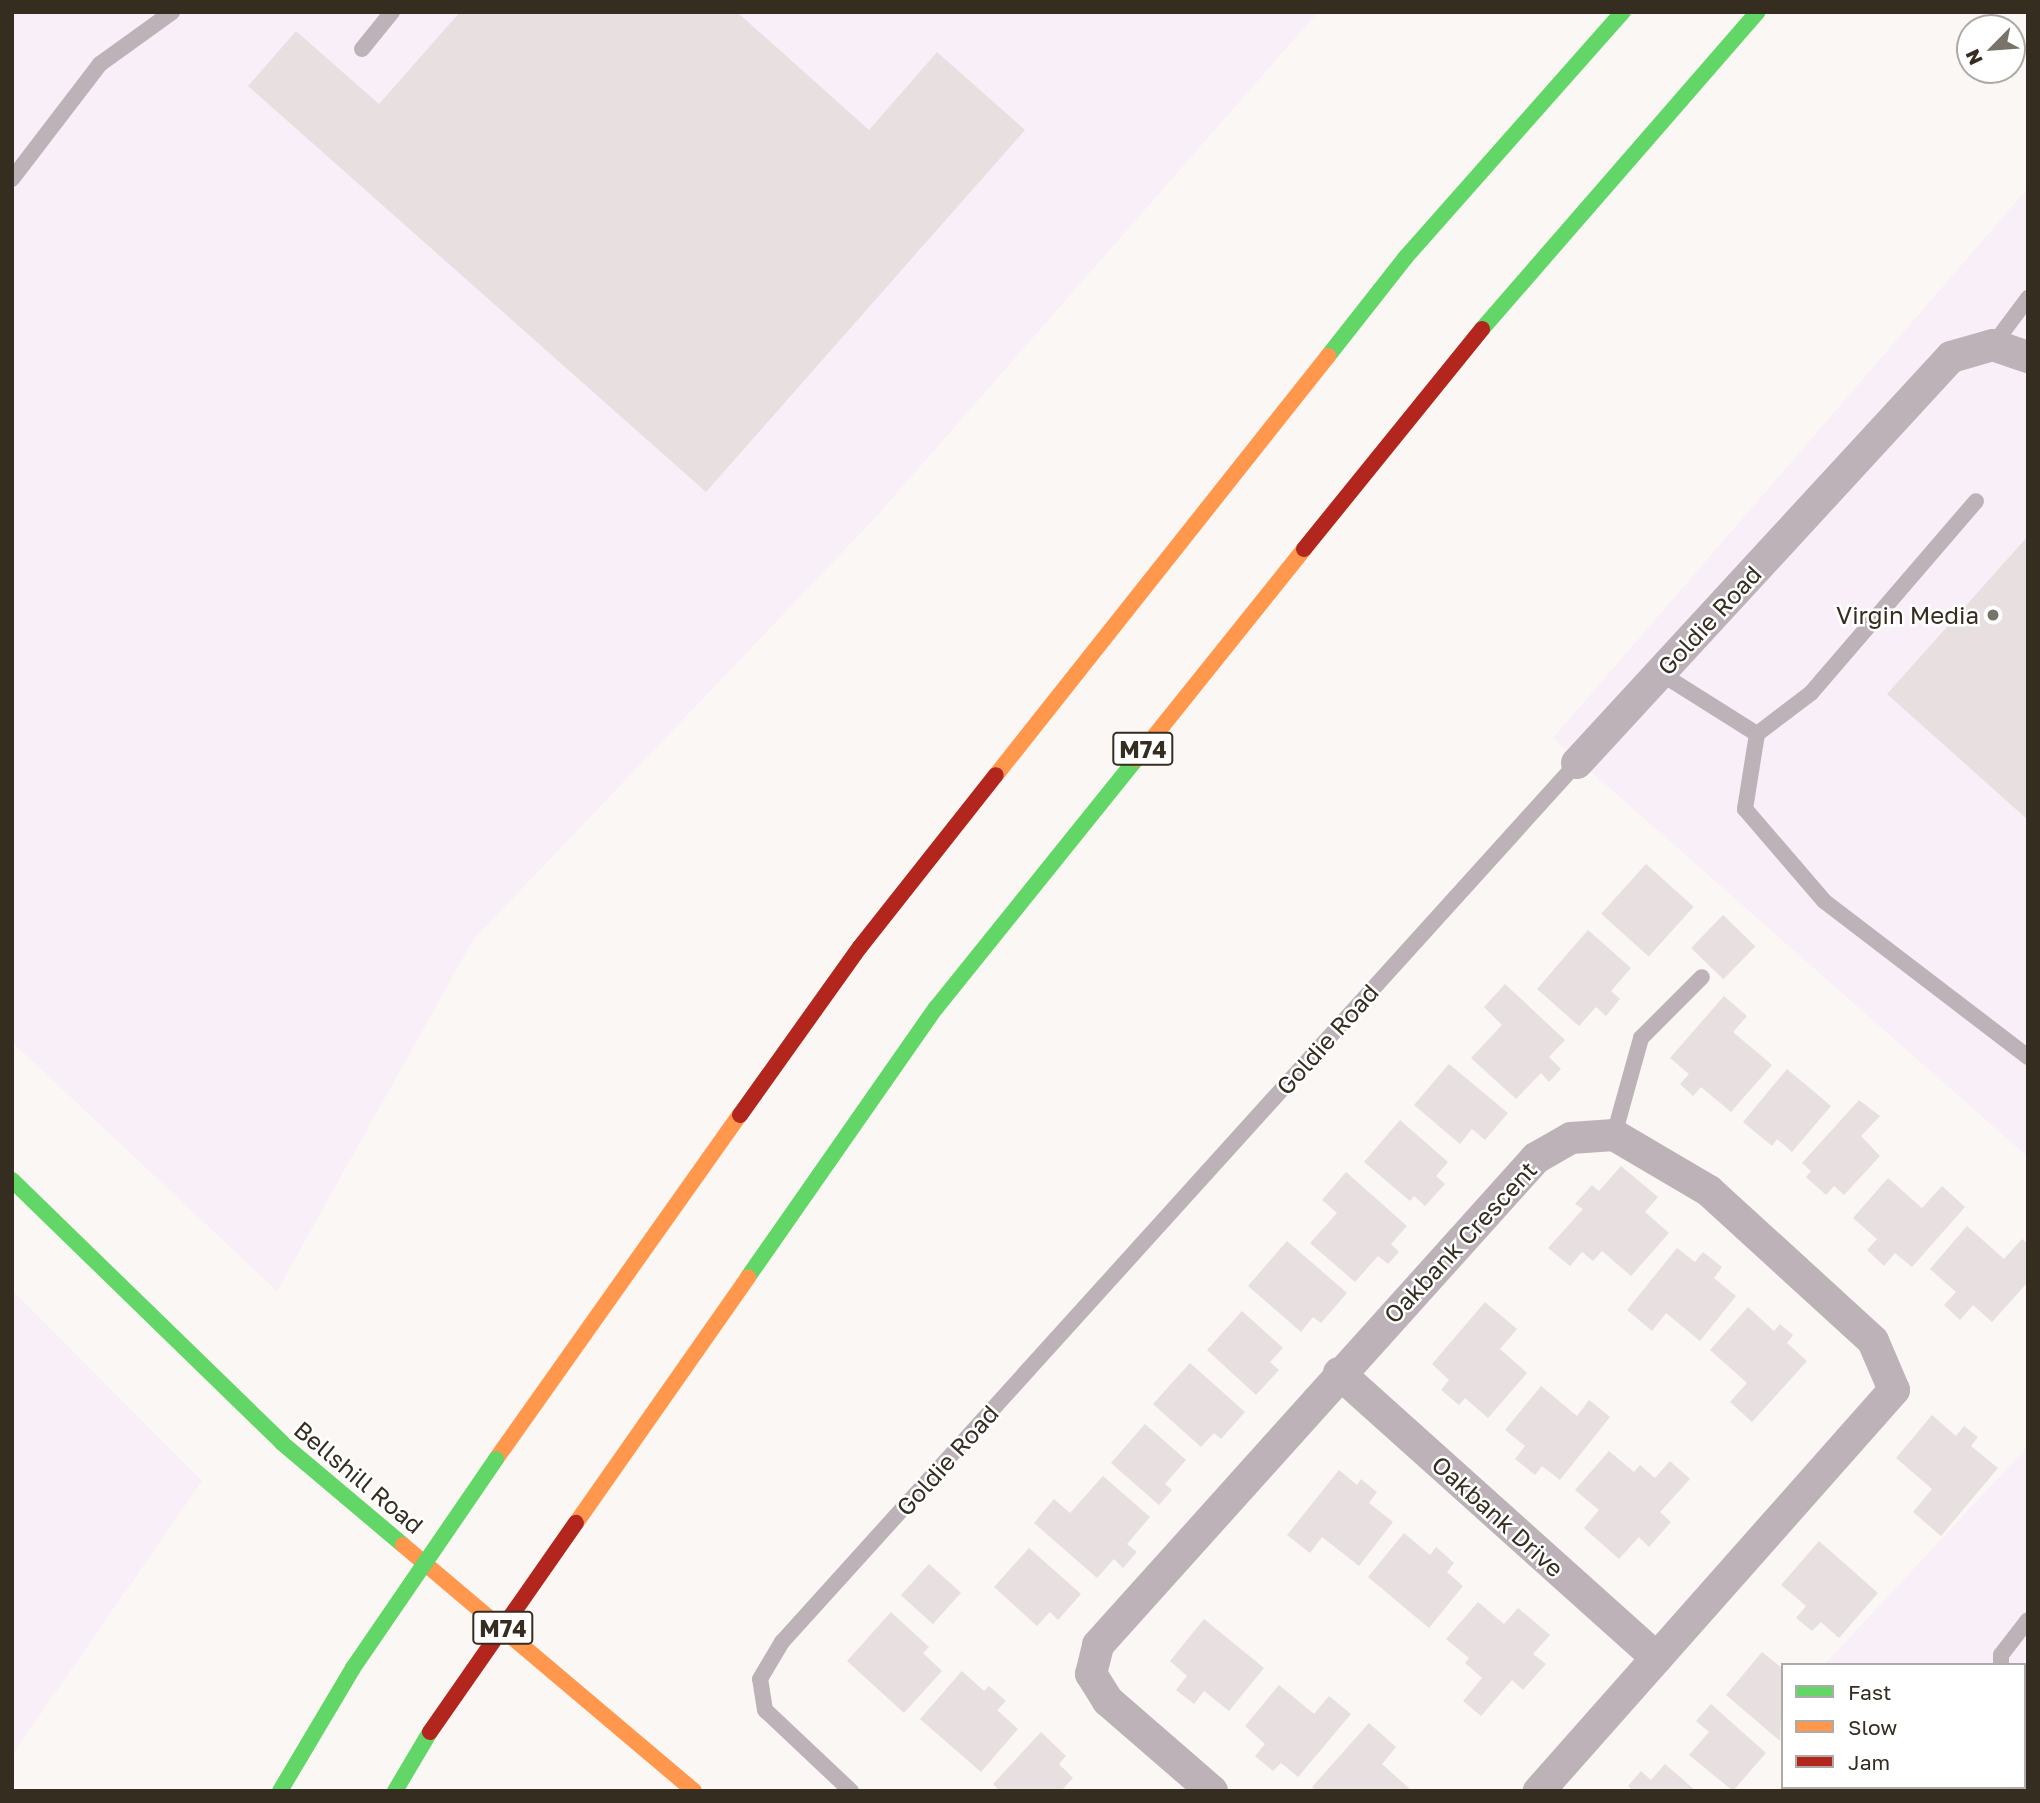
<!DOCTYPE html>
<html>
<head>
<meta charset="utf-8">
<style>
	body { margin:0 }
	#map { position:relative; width:2040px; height:1803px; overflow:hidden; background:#faf7f4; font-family:"Golos Text",sans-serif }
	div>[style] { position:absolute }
	.industrial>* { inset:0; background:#f9eff8 }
	.building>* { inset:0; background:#e8dfe1; transform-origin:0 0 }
	.lane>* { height:16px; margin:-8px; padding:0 8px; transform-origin:8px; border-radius:8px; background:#bdb2b8 }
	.street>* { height:32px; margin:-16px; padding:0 16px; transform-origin:16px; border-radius:16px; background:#bdb2b8 }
	.fast>* { height:16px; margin:-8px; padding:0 8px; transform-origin:8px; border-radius:8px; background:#63d668 }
	.slow>* { height:16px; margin:-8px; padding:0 8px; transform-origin:8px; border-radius:8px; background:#ff974d }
	.jam>* { height:16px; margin:-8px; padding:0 8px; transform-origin:8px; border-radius:8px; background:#b3261e }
	.fast-bridge>* { height:16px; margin:-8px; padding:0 8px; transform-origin:8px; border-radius:8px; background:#63d668 }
	.jam-bridge>* { height:16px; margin:-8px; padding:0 8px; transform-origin:8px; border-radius:8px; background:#b3261e }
	.dots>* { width:19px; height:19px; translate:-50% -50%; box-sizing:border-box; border:4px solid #fff; border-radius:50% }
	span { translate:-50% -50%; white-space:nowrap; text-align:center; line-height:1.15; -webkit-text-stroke:5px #fff; paint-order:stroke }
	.shield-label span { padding:2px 5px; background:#fff; border:2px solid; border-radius:5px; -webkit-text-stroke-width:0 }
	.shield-label { font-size:23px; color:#342d20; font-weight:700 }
	.poi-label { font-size:24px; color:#342d20 }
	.right { translate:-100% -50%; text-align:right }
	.street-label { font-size:24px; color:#342d20 }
	.frame { position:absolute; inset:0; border:14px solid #342d20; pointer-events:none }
	.legend { position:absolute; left:1781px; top:1663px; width:245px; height:126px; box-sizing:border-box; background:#fff; border:2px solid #aeaba6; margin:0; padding:9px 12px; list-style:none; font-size:21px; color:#342d20 }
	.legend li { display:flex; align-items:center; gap:14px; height:35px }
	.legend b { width:35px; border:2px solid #aeaba6 }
	.north { position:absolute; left:1956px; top:14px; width:70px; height:70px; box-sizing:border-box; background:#fff; border:2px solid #aeaba6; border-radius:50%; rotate:245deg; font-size:19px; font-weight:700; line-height:28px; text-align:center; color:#342d20 }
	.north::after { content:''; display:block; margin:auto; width:24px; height:32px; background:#79746a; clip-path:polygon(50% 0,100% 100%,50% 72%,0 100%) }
</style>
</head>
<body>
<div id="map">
	<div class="industrial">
		<i style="clip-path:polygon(12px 12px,1318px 12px,874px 519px,473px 940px,277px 1291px,12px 1042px)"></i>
		<i style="clip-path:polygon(2028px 188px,2028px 1157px,1553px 738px)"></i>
		<i style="clip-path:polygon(12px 1290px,202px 1481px,12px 1755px)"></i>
		<i style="clip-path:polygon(2028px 1446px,2028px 1791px,1899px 1791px,1897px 1787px,2024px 1787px,2024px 1665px,1826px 1663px)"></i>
	</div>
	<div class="building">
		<i style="clip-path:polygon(460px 12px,737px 12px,869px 130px,937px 52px,1025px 130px,706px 492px,248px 86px,296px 31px,379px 104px)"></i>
		<i style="clip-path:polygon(2028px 536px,2028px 820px,1887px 694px)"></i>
		<i style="left:1646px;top:864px;width:64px;height:67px;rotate:42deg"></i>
		<i style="left:1723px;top:915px;width:45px;height:46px;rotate:44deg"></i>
		<i style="clip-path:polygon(1588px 930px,1631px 968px,1611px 991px,1620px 999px,1606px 1016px,1596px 1007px,1579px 1026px,1537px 989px)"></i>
		<i style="clip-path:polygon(1505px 984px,1565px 1040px,1549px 1057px,1561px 1069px,1549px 1082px,1541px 1073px,1516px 1099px,1471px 1058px,1502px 1025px,1484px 1007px)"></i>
		<i style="clip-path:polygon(1724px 996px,1747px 1016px,1733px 1032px,1772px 1065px,1731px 1112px,1701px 1087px,1693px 1096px,1680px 1084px,1689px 1074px,1670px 1058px)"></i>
		<i style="clip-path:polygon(1449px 1064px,1508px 1113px,1485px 1140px,1472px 1129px,1460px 1144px,1414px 1105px)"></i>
		<i style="clip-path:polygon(1787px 1069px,1831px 1106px,1792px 1152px,1777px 1139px,1772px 1146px,1743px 1122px)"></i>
		<i style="clip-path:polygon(1859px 1100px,1880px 1116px,1861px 1136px,1880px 1156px,1844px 1195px,1834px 1186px,1826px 1195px,1806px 1177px,1811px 1171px,1802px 1163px)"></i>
		<i style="clip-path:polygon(1400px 1120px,1448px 1162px,1436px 1176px,1445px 1184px,1425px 1206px,1414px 1196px,1410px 1201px,1364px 1162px)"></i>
		<i style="clip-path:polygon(1621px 1166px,1658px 1197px,1645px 1212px,1669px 1233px,1631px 1276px,1602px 1251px,1593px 1261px,1582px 1252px,1570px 1266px,1548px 1248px,1583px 1209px,1575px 1204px,1592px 1185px,1599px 1191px)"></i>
		<i style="clip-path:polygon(1346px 1172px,1407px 1226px,1391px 1244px,1399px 1252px,1388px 1264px,1378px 1256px,1355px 1282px,1310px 1243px,1337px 1213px,1322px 1200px)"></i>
		<i style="clip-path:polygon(1888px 1178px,1922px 1208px,1942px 1186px,1965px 1207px,1912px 1267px,1895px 1253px,1884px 1266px,1867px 1250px,1877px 1239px,1853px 1218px)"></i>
		<i style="clip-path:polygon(1967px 1226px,2004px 1259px,2022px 1239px,2028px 1244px,2028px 1282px,1992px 1322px,1973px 1305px,1960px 1320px,1944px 1305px,1956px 1292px,1930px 1269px)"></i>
		<i style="clip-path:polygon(1287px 1241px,1347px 1293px,1321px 1323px,1313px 1317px,1301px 1332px,1248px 1286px)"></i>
		<i style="clip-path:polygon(1677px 1248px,1695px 1262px,1703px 1252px,1722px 1267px,1714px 1278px,1736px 1296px,1700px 1341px,1666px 1313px,1652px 1331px,1627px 1310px)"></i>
		<i style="clip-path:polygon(1485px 1302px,1517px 1329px,1500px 1349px,1527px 1373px,1488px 1418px,1465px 1398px,1459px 1405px,1441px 1390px,1449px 1380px,1432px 1364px)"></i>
		<i style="clip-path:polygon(1748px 1307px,1774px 1331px,1780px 1324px,1793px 1335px,1787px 1343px,1807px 1361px,1752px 1422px,1730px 1402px,1747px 1383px,1710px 1350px)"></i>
		<i style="clip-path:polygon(1242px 1311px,1283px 1348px,1270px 1362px,1279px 1370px,1256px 1395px,1207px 1350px)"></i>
		<i style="clip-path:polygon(1190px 1363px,1245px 1412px,1221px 1439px,1214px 1433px,1201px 1447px,1153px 1404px)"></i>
		<i style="clip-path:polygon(1541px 1386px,1577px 1416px,1589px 1400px,1610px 1417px,1560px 1480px,1542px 1466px,1535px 1475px,1515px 1459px,1525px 1446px,1505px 1430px)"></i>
		<i style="clip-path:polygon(1932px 1415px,1956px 1436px,1964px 1426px,1978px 1437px,1971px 1446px,1998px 1468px,1941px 1536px,1913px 1512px,1932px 1489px,1896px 1458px)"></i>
		<i style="clip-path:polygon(1145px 1424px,1186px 1460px,1165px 1484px,1172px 1490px,1159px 1505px,1111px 1463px)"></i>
		<i style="clip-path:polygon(1609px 1451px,1634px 1472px,1640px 1465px,1655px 1478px,1670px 1461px,1690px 1479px,1660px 1512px,1671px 1522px,1649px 1547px,1639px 1537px,1619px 1559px,1584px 1528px,1599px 1510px,1575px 1490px)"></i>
		<i style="clip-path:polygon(1339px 1470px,1357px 1485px,1361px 1479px,1377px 1492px,1369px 1503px,1393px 1522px,1359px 1566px,1322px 1537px,1310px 1553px,1287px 1535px)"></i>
		<i style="clip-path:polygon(1103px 1476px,1150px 1517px,1127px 1544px,1137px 1552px,1123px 1568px,1114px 1559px,1097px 1578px,1034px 1523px,1054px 1499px,1070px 1513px)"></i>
		<i style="clip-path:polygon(1404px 1533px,1430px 1555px,1436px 1547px,1454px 1563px,1447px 1572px,1463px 1586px,1429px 1628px,1368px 1577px)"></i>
		<i style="clip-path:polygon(1819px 1541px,1878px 1593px,1839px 1638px,1821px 1622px,1812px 1631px,1796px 1618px,1806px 1606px,1781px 1585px)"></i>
		<i style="clip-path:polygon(1029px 1548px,1081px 1594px,1058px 1620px,1050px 1612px,1037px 1626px,994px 1587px)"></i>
		<i style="left:929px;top:1564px;width:43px;height:42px;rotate:42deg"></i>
		<i style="clip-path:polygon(1478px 1602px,1504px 1624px,1518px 1608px,1550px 1635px,1533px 1654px,1546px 1664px,1523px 1690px,1512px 1680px,1481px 1716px,1463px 1701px,1482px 1678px,1465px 1663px,1469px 1658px,1446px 1639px)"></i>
		<i style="clip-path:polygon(891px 1612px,929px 1647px,923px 1653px,942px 1671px,904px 1713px,847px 1661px)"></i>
		<i style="clip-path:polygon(1204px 1619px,1264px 1668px,1229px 1711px,1204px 1691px,1194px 1704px,1176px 1690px,1187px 1676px,1170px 1661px)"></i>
		<i style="clip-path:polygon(1762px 1652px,1783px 1669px,1780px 1741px,1726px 1695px)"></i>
		<i style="clip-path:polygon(962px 1671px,984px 1691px,989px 1686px,1006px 1701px,997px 1710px,1018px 1729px,981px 1772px,920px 1719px)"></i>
		<i style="clip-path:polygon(1279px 1685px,1314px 1714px,1329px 1696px,1351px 1714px,1298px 1777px,1281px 1763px,1273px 1771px,1255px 1756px,1265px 1744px,1245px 1726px)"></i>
		<i style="clip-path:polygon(1711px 1704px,1766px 1753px,1733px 1791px,1689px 1755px,1709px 1732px,1696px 1721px)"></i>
		<i style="clip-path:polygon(1369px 1723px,1396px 1747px,1382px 1764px,1412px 1791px,1316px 1791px,1312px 1787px)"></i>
		<i style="clip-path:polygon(1041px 1732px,1066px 1756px,1059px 1764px,1073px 1778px,1061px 1791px,1000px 1791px,993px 1784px)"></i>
		<i style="clip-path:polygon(1665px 1764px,1696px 1791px,1634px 1791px,1628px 1786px,1641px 1771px,1651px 1780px)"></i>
	</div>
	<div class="lane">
		<i style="left:362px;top:49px;width:48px;rotate:-51deg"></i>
		<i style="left:12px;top:179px;width:145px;rotate:-52.6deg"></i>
		<i style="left:100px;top:64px;width:89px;rotate:-35.8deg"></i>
		<i style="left:1993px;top:345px;width:59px;rotate:-53.3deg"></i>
		<i style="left:1660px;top:673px;width:115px;rotate:32.2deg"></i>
		<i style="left:1757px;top:734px;width:68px;rotate:-37.2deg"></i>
		<i style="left:1811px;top:693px;width:253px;rotate:-49.3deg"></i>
		<i style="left:1757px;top:734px;width:76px;rotate:99.1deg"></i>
		<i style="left:1745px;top:809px;width:121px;rotate:49.3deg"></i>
		<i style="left:1824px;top:901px;width:257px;rotate:37.4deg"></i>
		<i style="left:1614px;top:1135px;width:101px;rotate:-74.4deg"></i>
		<i style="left:1641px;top:1038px;width:86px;rotate:-45deg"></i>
		<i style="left:2001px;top:1665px;width:10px;rotate:-90deg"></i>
		<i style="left:2001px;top:1655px;width:44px;rotate:-52.4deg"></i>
		<i style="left:2009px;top:1787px;width:4px;rotate:63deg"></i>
		<i style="left:851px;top:1791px;width:118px;rotate:-136.7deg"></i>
		<i style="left:765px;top:1710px;width:31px;rotate:-99deg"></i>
		<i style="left:760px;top:1679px;width:43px;rotate:-59.3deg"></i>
		<i style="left:782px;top:1642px;width:1185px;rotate:-47.87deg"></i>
	</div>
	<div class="street">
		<i style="left:1577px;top:763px;width:552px;rotate:-47.35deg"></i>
		<i style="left:1951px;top:357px;width:44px;rotate:-15.9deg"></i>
		<i style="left:1993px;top:345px;width:37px;rotate:19deg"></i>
		<i style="left:1339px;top:1373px;width:427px;rotate:41.9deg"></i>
		<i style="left:1212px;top:1791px;width:138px;rotate:-139.1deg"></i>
		<i style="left:1108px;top:1701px;width:32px;rotate:-122deg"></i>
		<i style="left:1091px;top:1674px;width:30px;rotate:-76deg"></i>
		<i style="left:1098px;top:1645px;width:655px;rotate:-48.03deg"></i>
		<i style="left:1536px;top:1158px;width:40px;rotate:-29.7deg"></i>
		<i style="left:1571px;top:1138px;width:43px;rotate:-4deg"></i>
		<i style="left:1614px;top:1135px;width:110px;rotate:30.5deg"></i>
		<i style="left:1709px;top:1191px;width:222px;rotate:42.4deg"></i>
		<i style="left:1873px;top:1341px;width:53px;rotate:66.8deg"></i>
		<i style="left:1894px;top:1390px;width:536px;rotate:131.52deg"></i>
	</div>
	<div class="fast">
		<i style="left:1482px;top:329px;width:420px;rotate:-49deg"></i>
		<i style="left:1328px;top:356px;width:125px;rotate:-51.8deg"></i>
		<i style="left:1405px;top:258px;width:329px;rotate:-48.5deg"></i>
		<i style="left:12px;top:1180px;width:377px;rotate:44.2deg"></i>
		<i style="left:282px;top:1443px;width:158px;rotate:40.1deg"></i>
		<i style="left:748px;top:1277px;width:328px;rotate:-55.1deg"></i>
		<i style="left:936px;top:1008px;width:319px;rotate:-51.2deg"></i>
		<i style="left:280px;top:1791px;width:143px;rotate:-59.3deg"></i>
		<i style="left:395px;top:1791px;width:69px;rotate:-59.3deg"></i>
	</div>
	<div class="slow">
		<i style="left:1136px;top:759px;width:269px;rotate:-51.3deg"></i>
		<i style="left:996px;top:775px;width:535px;rotate:-51.61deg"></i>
		<i style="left:496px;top:1459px;width:422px;rotate:-54.7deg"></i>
		<i style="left:576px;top:1523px;width:300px;rotate:-55deg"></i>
		<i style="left:403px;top:1545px;width:381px;rotate:40.2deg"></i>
	</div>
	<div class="jam">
		<i style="left:1304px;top:549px;width:283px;rotate:-51deg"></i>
		<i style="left:740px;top:1115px;width:206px;rotate:-54.5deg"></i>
		<i style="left:860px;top:947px;width:219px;rotate:-51.7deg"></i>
	</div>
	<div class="fast-bridge">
		<i style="left:353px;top:1668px;width:253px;rotate:-55.6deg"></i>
	</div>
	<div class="jam-bridge">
		<i style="left:430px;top:1732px;width:255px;rotate:-55.1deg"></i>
	</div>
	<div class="dots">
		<i style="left:1993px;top:615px;background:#79746a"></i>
	</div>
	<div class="shield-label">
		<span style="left:1143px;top:749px">M74</span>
		<span style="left:503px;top:1628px">M74</span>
	</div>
	<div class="poi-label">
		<span class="right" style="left:1979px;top:615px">Virgin Media</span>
	</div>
	<div class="street-label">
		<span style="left:1709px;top:620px;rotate:-47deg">Goldie Road</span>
		<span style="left:1327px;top:1039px;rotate:-48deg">Goldie Road</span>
		<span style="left:1460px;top:1242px;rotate:-47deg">Oakbank Crescent</span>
		<span style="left:947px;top:1460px;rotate:-48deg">Goldie Road</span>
		<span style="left:359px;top:1477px;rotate:40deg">Bellshill Road</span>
		<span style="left:1498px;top:1516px;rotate:42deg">Oakbank Drive</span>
	</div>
	<div class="frame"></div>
	<ul class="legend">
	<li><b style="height:9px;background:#63d668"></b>Fast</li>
	<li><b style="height:9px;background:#ff974d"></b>Slow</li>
	<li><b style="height:9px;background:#b3261e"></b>Jam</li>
	</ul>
	<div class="north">N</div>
</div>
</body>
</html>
